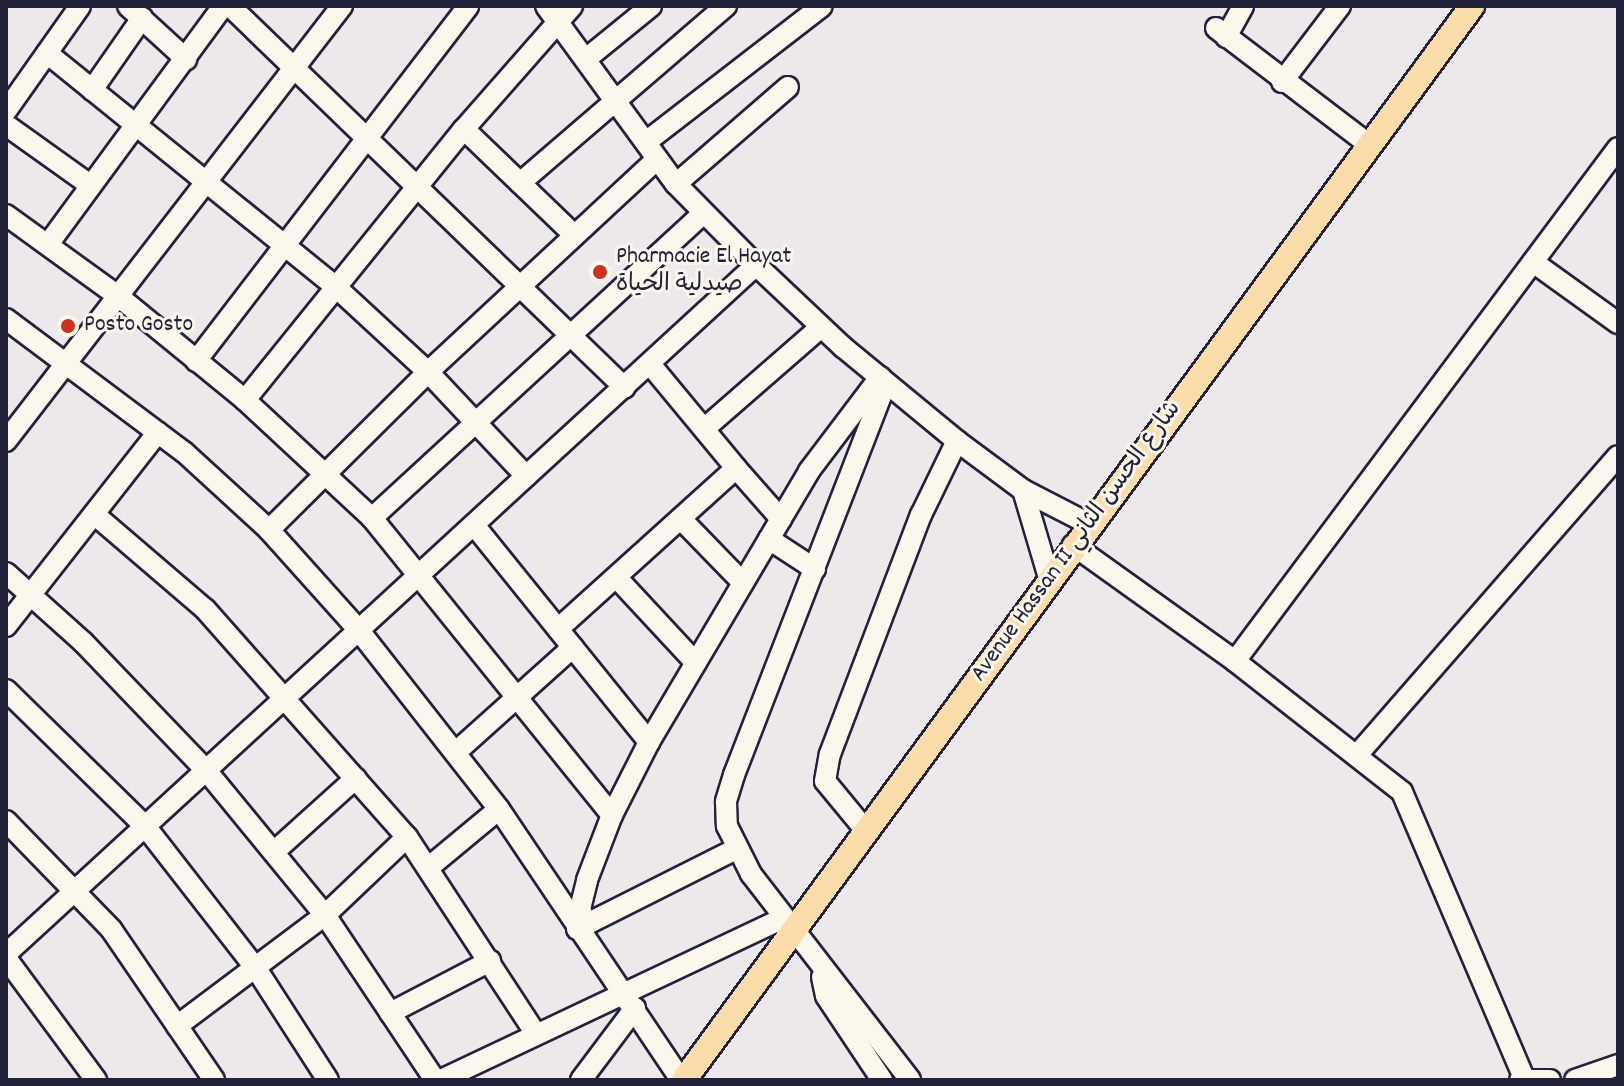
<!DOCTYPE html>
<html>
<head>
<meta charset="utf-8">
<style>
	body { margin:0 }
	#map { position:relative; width:1624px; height:1086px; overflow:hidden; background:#ede8e9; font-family:Dekko,"Playpen Sans Arabic",sans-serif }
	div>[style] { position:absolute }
	.roads { filter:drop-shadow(2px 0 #22223b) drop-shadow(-2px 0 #22223b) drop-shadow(0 2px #22223b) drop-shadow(0 -2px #22223b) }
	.minor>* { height:20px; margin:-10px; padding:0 10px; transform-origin:10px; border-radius:10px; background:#fbf7ec }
	.major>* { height:24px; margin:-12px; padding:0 12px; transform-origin:12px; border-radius:12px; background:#fbddab }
	.dots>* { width:22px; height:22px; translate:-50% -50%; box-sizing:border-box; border:4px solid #fbf7ec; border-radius:50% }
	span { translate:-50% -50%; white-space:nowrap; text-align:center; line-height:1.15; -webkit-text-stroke:6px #fbf7ec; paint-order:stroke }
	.poi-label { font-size:24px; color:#22223b }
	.left { translate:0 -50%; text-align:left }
	.street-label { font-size:24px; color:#22223b }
	.frame { position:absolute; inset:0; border:8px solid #22223b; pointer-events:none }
</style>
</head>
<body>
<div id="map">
	<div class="roads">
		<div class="minor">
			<i style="left:128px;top:6px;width:79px;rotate:42.4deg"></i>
			<i style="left:230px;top:6px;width:549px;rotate:44.04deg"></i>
			<i style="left:546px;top:6px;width:220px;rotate:53.9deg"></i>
			<i style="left:676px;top:184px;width:114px;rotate:45.4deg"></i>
			<i style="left:756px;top:265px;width:120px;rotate:43.3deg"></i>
			<i style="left:843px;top:347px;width:148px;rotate:39.5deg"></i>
			<i style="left:957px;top:441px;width:82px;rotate:36.6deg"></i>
			<i style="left:1023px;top:490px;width:74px;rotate:27.3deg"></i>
			<i style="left:1216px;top:28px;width:191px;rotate:37.3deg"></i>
			<i style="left:1226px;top:37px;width:35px;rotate:-61deg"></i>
			<i style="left:47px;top:53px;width:375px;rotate:39deg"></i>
			<i style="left:338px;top:289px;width:122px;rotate:42.7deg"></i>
			<i style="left:428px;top:372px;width:143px;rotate:46.7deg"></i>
			<i style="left:586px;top:59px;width:84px;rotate:-39.2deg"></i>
			<i style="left:1282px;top:82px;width:96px;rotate:-52.7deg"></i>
			<i style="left:92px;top:90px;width:88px;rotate:-55.2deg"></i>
			<i style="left:6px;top:111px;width:128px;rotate:-54.8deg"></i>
			<i style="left:6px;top:125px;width:103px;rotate:35.5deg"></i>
			<i style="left:464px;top:129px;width:153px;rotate:43.9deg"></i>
			<i style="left:646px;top:142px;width:222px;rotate:-37.7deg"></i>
			<i style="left:520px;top:183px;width:272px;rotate:-40.7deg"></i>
			<i style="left:676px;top:184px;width:148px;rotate:-40.9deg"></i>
			<i style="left:6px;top:215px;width:138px;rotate:35.9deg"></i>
			<i style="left:118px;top:296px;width:164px;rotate:39.3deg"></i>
			<i style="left:245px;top:400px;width:173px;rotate:42.9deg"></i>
			<i style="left:372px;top:518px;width:382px;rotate:51.1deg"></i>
			<i style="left:49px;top:243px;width:294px;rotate:-53.7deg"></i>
			<i style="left:1533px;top:262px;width:105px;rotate:35.7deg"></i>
			<i style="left:6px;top:319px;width:222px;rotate:36.8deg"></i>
			<i style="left:184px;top:452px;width:115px;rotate:42.5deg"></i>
			<i style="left:269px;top:530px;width:132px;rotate:48.1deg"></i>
			<i style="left:357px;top:628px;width:230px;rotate:51.9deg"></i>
			<i style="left:499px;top:809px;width:326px;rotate:56.1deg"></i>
			<i style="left:196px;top:361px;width:447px;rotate:-52.5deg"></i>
			<i style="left:886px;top:383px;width:420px;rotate:111.2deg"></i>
			<i style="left:734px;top:775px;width:28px;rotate:107deg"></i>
			<i style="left:726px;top:802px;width:24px;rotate:88deg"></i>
			<i style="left:727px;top:826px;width:54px;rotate:63.4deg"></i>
			<i style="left:751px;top:874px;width:260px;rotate:52.3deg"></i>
			<i style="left:245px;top:400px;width:348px;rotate:-51.1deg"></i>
			<i style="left:464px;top:129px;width:164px;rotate:-48.7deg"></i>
			<i style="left:704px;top:429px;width:155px;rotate:-41.1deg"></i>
			<i style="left:6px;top:441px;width:550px;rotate:-52.32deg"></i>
			<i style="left:736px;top:468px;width:68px;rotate:48.6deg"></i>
			<i style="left:1023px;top:490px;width:92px;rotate:73.5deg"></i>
			<i style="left:94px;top:514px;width:146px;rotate:40.6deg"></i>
			<i style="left:205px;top:609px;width:305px;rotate:48.5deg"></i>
			<i style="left:407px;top:837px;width:235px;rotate:56.8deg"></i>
			<i style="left:372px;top:518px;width:451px;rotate:-42.6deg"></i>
			<i style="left:681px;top:519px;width:89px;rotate:45.9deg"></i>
			<i style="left:474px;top:525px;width:279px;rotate:51.1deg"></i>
			<i style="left:269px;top:530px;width:224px;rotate:-44.8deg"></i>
			<i style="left:428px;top:372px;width:313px;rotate:-42.9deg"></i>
			<i style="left:769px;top:539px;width:55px;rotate:33.1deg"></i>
			<i style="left:1073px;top:545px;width:199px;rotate:35.6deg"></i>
			<i style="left:1235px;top:661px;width:212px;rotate:38.1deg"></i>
			<i style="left:1402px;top:792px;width:311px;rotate:66.9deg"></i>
			<i style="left:6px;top:573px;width:103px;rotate:41.9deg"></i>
			<i style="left:83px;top:642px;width:176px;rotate:46.2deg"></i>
			<i style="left:205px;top:769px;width:189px;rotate:50.6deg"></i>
			<i style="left:325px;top:915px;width:198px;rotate:56.3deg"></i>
			<i style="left:616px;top:577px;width:117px;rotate:47.1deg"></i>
			<i style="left:6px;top:626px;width:246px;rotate:-51.9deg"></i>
			<i style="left:558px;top:629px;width:240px;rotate:-42.1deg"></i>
			<i style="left:736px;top:468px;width:135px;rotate:-129.6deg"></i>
			<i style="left:1235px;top:661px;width:640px;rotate:-53.26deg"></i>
			<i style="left:6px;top:690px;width:194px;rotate:44.4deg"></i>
			<i style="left:145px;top:826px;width:182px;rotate:52.1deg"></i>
			<i style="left:257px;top:970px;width:131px;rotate:57.2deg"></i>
			<i style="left:456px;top:752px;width:157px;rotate:-41.9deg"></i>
			<i style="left:1358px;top:754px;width:395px;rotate:-48.9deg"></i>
			<i style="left:6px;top:821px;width:151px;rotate:45.8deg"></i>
			<i style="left:111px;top:929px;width:183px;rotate:55.7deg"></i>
			<i style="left:867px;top:832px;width:66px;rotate:-129.5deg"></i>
			<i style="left:825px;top:781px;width:27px;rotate:-80deg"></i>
			<i style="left:830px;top:754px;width:256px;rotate:-69.2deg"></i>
			<i style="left:921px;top:515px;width:82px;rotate:-64.1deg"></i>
			<i style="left:274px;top:852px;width:110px;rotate:-42.1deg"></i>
			<i style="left:428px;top:868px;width:92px;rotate:-39.7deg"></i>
			<i style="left:585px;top:922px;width:14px;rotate:-111deg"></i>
			<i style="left:580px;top:909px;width:30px;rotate:-76deg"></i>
			<i style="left:587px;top:880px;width:70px;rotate:-69deg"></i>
			<i style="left:612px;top:815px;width:82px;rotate:-63.1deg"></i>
			<i style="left:649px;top:742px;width:315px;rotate:-59.4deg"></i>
			<i style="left:809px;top:471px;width:118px;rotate:-52.9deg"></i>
			<i style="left:577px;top:929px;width:178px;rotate:-26.7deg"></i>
			<i style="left:6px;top:954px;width:1018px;rotate:-42.57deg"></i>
			<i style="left:6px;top:958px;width:152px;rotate:53.6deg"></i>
			<i style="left:822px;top:977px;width:19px;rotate:78deg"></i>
			<i style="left:826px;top:996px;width:101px;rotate:56.3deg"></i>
			<i style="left:390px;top:1013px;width:113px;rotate:-27.5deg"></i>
			<i style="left:177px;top:1026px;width:185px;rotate:-36.9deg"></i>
			<i style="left:325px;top:915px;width:113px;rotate:-43.6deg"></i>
			<i style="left:441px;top:1080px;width:379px;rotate:-25.3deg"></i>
			<i style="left:581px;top:1080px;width:90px;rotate:-53.1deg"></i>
			<i style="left:1520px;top:1080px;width:30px"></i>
			<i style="left:1575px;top:1080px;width:46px;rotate:-19.2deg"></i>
		</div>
		<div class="major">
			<i style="left:684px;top:1080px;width:1332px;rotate:-53.73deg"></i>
		</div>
	</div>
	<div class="dots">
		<i style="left:600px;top:272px;background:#c8321e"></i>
		<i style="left:68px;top:326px;background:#c8321e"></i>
	</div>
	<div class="poi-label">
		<span class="left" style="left:616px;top:272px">Pharmacie El Hayat<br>صيدلية الحياة</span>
		<span class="left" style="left:84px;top:326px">Posto Gosto</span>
	</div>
	<div class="street-label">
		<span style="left:1077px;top:542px;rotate:-54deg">Avenue Hassan II شارع الحسن الثاني</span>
	</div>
	<div class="frame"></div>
</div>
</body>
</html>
